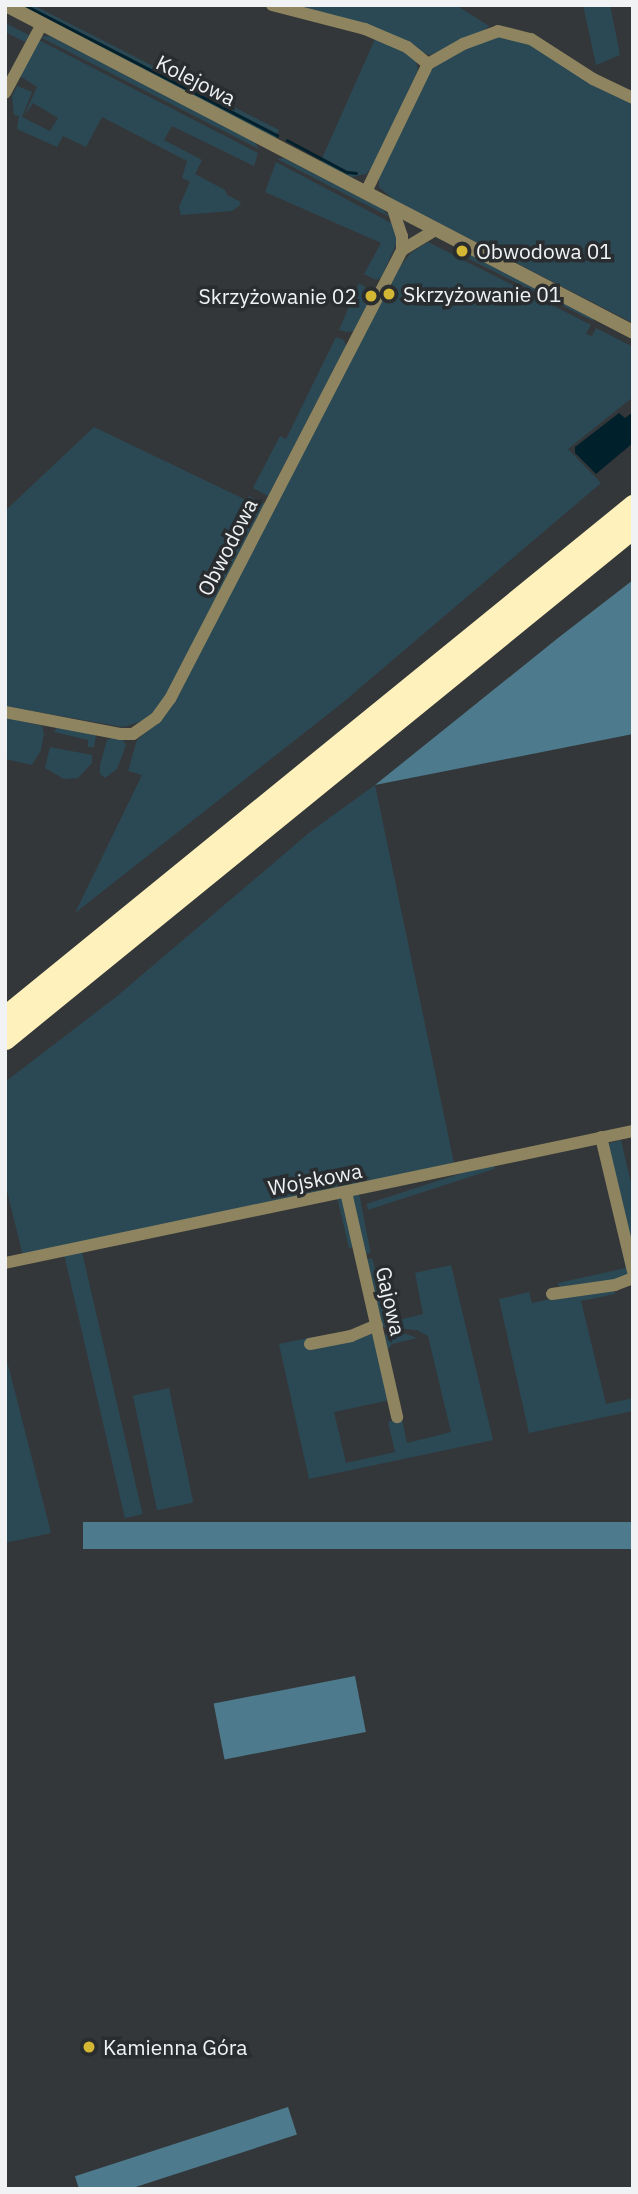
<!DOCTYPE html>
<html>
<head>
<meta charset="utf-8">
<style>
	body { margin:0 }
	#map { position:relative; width:638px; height:2194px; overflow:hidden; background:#343739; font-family:"IBM Plex Sans",sans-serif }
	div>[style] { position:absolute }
	.green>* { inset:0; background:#2b4955; transform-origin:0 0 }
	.forest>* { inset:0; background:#4d7a8c; transform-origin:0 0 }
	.water>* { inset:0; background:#00202c }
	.stream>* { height:2.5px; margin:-1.25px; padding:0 1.25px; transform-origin:1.25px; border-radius:1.25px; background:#00202c }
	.minor>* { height:12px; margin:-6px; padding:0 6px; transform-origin:6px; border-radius:6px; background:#8e8560 }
	.tertiary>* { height:14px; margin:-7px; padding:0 7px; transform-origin:7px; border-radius:7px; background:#8e8560 }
	.motorway>* { height:21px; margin:-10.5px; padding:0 10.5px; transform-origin:10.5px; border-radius:10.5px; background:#fef1bb }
	.dots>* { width:19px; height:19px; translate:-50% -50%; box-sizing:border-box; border:4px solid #2a2d2f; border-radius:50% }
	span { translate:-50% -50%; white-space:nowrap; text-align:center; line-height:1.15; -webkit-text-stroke:7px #2a2d2f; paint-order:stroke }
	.street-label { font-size:21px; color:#f0f2f3 }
	.poi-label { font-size:21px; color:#f0f2f3 }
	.left { translate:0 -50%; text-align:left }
	.right { translate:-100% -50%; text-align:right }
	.frame { position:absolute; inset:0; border:7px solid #f0f2f3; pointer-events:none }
</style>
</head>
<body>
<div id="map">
	<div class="green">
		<i style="clip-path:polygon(22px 5px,33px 5px,279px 130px,275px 139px)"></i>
		<i style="clip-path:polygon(285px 5px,456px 5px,489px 26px,485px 30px,430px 55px)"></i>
		<i style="clip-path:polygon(583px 5px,610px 5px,620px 55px,596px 65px)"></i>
		<i style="clip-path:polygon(5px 23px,29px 35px,25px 42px,5px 32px)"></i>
		<i style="clip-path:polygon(50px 36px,254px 141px,259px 149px,40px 37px)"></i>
		<i style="clip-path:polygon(510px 36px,547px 53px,589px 84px,633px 103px,633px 323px,394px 200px,379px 187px,379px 175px,427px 74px,441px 61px,466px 47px,495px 37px)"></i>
		<i style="clip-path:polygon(375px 39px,405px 50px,416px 61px,418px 70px,373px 167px,366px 174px,351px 177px,320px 163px)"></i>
		<i style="clip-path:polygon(39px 40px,258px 153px,254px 166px,172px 126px,164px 140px,202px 160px,195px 174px,225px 190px,227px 195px,241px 202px,239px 206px,232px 211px,181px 215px,179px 207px,190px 182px,182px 178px,187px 161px,102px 117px,86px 147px,63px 136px,57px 147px,17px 129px,19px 116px,14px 115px,12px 96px,17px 86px,32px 92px,22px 117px,50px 131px,58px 118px,33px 103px,24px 116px,37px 87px,20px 76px)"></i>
		<i style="clip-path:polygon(284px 158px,381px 208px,390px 217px,277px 159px)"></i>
		<i style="clip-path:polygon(276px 162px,395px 225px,398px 240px,381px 278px,376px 280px,364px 274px,381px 243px,265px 192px)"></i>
		<i style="clip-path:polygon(428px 242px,591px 325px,586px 334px,592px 336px,596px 328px,633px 347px,633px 397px,568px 449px,601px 483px,341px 704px,75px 913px,142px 775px,128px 771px,137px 740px,164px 717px,401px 265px,411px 253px)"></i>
		<i style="clip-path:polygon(468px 252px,593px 319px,593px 321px,465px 257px)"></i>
		<i style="clip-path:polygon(359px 283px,372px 292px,372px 296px,355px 331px,347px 332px,339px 330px)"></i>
		<i style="clip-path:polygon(336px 337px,344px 340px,346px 346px,268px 496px,253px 488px,280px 436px,286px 439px)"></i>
		<i style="clip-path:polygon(94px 427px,246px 500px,249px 496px,265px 504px,161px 705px,151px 718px,123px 727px,5px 706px,5px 511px)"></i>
		<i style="clip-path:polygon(5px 717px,42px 726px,44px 733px,41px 750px,32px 765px,5px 759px)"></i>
		<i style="clip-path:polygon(57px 727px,96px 735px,94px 747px,88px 747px,88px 740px,54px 732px)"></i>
		<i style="clip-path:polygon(113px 737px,123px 740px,126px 745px,117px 769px,105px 778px,100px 774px,100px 765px,107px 740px)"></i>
		<i style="clip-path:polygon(50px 747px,92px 755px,92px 763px,78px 778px,64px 779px,45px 768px)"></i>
		<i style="clip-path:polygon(375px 785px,454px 1163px,23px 1256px,5px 1183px,5px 1082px,116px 997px,310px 832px)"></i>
		<i style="clip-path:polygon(621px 1140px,633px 1192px,633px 1262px,607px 1144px)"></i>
		<i style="left:493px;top:1163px;width:6px;height:133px;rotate:72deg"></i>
		<i style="left:359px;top:1193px;width:61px;height:8px;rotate:79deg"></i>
		<i style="clip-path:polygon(342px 1196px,356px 1247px,349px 1248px,337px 1197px)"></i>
		<i style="clip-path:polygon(620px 1243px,628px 1275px,625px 1278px,560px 1290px,558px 1283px,626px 1268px)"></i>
		<i style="left:82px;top:1252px;width:269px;height:18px;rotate:77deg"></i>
		<i style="clip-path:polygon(372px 1258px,390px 1322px,423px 1314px,415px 1273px,451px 1265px,493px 1440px,309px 1479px,279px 1344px,308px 1338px,375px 1333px,390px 1400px,334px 1412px,346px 1463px,395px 1452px,388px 1422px,402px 1419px,407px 1443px,451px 1432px,428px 1336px,417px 1330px,383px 1327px,379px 1321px,365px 1260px)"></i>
		<i style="clip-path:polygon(614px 1290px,615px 1294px,581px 1301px,606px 1404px,633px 1398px,633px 1411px,529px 1433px,499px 1299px,529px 1292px,532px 1303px,579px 1293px)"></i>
		<i style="clip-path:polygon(406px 1334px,417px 1338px,392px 1344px,387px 1351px,384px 1335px)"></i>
		<i style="clip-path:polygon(5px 1353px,51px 1533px,5px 1543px)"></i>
		<i style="left:169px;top:1388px;width:117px;height:37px;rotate:78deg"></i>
	</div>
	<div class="forest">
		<i style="clip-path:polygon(633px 580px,633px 734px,375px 785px,558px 638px)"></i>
		<i style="left:633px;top:1522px;width:27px;height:550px;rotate:90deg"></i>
		<i style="left:355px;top:1676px;width:57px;height:144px;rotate:79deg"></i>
		<i style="left:288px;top:2107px;width:29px;height:224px;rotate:72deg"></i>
	</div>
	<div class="water">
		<i style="clip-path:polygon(633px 412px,633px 443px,596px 474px,575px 453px,575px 447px,619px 413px,625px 418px)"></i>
	</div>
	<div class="stream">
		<i style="left:25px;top:5px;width:284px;rotate:27.3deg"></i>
		<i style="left:287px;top:140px;width:68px;rotate:28.1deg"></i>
		<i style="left:347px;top:172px;width:9px;rotate:6deg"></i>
	</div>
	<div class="minor">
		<i style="left:272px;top:5px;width:96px;rotate:14.5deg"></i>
		<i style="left:365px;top:29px;width:46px;rotate:23.2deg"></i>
		<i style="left:407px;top:47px;width:27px;rotate:39deg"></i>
		<i style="left:5px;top:93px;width:78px;rotate:-61.8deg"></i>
		<i style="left:366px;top:192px;width:142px;rotate:-64.2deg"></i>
		<i style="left:428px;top:64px;width:40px;rotate:-29.7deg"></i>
		<i style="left:463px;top:44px;width:37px;rotate:-20deg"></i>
		<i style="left:498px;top:31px;width:34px;rotate:14deg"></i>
		<i style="left:531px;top:39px;width:74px;rotate:32.8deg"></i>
		<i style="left:593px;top:79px;width:44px;rotate:25.4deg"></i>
		<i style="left:392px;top:206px;width:32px;rotate:72deg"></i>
		<i style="left:402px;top:236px;width:14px;rotate:90deg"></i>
		<i style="left:5px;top:712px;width:117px;rotate:10.8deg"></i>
		<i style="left:120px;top:734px;width:13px"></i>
		<i style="left:133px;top:734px;width:28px;rotate:-35deg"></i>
		<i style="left:156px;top:718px;width:24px;rotate:-54deg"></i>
		<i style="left:170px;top:699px;width:505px;rotate:-62.67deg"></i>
		<i style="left:402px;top:250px;width:41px;rotate:-31deg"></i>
		<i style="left:601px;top:1137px;width:138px;rotate:76.6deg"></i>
		<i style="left:346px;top:1192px;width:231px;rotate:77.2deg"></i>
		<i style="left:5px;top:1263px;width:642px;rotate:-11.87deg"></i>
		<i style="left:552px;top:1294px;width:64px;rotate:-8.1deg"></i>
		<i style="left:615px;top:1285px;width:19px;rotate:-21deg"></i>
		<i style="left:310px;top:1344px;width:42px;rotate:-11deg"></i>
		<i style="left:351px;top:1336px;width:28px;rotate:-23deg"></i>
	</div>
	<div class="tertiary">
		<i style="left:6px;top:5px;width:707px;rotate:27.54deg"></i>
	</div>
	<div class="motorway">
		<i style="left:5px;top:1016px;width:810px;rotate:-39.14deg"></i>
		<i style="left:5px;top:1039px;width:810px;rotate:-39.14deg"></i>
	</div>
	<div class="dots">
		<i style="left:462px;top:251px;background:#d4b635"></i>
		<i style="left:389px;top:294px;background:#d4b635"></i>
		<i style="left:371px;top:296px;background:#d4b635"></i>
		<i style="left:89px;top:2047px;background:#d4b635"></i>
	</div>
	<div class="street-label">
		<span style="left:196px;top:80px;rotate:27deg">Kolejowa</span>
		<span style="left:227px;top:547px;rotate:-63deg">Obwodowa</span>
		<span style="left:315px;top:1179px;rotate:-11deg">Wojskowa</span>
		<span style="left:391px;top:1301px;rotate:77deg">Gajowa</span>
	</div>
	<div class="poi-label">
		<span class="left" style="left:476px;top:251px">Obwodowa 01</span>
		<span class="left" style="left:403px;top:294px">Skrzyżowanie 01</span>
		<span class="right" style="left:357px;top:296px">Skrzyżowanie 02</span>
		<span class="left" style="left:103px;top:2047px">Kamienna Góra</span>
	</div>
	<div class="frame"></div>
</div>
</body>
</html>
